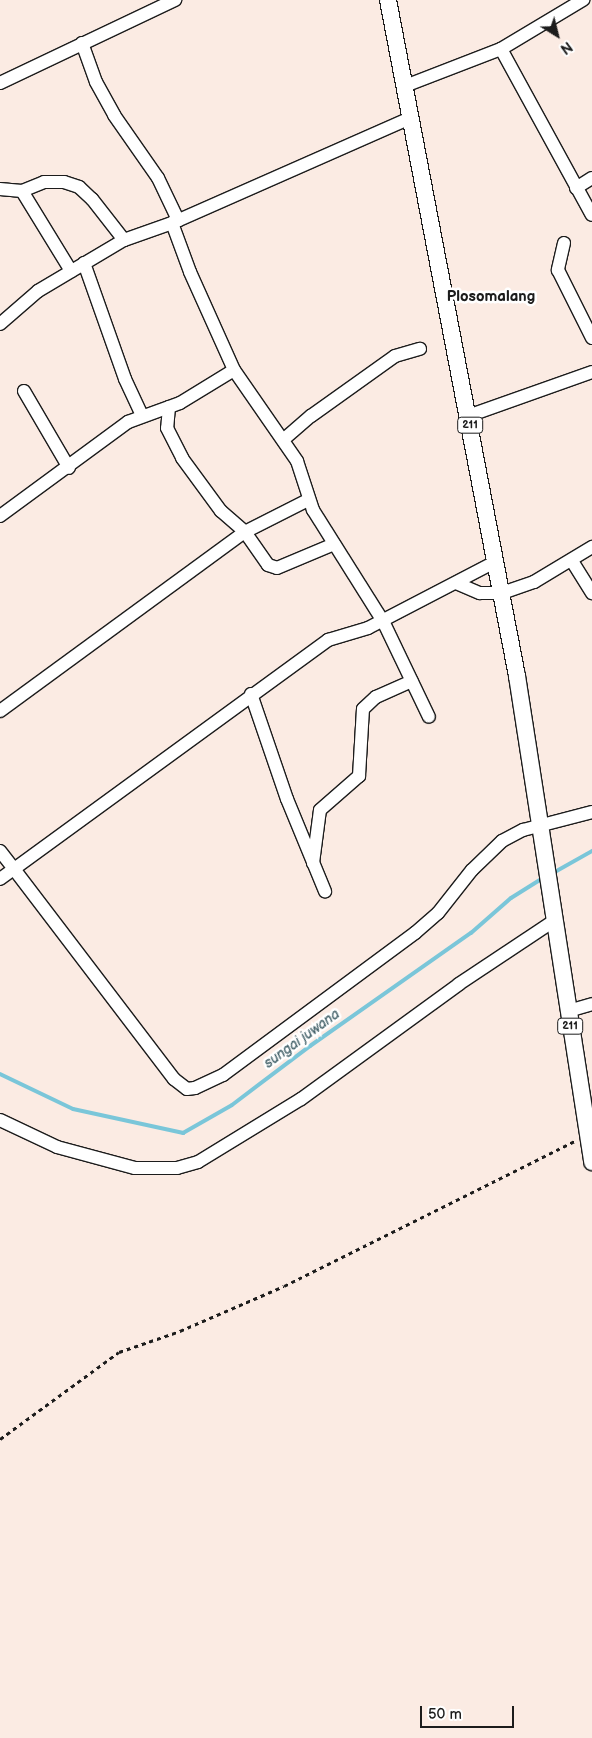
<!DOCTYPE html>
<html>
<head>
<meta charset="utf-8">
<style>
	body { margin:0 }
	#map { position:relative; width:592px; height:1738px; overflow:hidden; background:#fbebe3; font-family:"Balsamiq Sans",sans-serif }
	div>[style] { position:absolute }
	.stream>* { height:4px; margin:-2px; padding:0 2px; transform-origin:2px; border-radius:2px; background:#7ac6d9 }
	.path>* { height:2.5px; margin-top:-1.25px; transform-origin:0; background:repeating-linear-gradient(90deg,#1c1c1c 0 4px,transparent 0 8px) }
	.roads { filter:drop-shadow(1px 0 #1c1c1c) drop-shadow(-1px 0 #1c1c1c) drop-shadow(0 1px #1c1c1c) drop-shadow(0 -1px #1c1c1c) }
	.minor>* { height:12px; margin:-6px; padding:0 6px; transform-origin:6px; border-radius:6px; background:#fff }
	.major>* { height:16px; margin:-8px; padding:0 8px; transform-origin:8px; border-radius:8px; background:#fff }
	span { translate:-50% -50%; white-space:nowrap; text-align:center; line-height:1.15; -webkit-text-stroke:5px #fff; paint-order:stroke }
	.shield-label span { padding:1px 4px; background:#fff; border:1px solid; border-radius:4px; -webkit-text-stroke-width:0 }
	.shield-label { font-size:11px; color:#1c1c1c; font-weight:700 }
	.water-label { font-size:14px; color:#426068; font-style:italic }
	.quarter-label { font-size:15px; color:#1c1c1c; font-weight:700 }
	.north { position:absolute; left:532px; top:10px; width:50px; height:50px; -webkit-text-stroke:4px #fff; paint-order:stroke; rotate:144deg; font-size:14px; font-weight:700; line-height:20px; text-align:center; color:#1c1c1c }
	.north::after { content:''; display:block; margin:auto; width:18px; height:22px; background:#1c1c1c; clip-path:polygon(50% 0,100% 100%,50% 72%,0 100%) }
	.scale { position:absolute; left:420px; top:1706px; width:94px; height:22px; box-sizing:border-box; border:2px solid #1c1c1c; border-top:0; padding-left:6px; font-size:15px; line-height:18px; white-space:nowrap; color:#1c1c1c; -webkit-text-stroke:4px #fff; paint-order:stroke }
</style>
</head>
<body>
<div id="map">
	<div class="stream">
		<i style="left:553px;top:873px;width:45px;rotate:-29.4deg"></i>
		<i style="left:0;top:1074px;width:81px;rotate:25.6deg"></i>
		<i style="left:73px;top:1109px;width:113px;rotate:12.3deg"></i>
		<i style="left:183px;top:1133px;width:56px;rotate:-29.7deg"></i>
		<i style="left:232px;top:1105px;width:98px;rotate:-37.1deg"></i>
		<i style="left:310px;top:1046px;width:197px;rotate:-35.1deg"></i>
		<i style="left:471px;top:933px;width:53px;rotate:-41.2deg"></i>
		<i style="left:511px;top:898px;width:40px;rotate:-32deg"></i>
	</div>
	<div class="path">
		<i style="left:0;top:1439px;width:147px;rotate:-36.2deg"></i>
		<i style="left:119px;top:1352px;width:65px;rotate:-19deg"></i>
		<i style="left:180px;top:1331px;width:113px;rotate:-23.4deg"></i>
		<i style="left:284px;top:1286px;width:325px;rotate:-26.5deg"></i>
	</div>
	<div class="roads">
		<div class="minor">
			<i style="left:82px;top:43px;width:41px;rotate:70.3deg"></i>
			<i style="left:96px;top:82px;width:38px;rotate:61deg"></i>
			<i style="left:114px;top:115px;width:77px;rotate:55.1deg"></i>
			<i style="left:158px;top:178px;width:47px;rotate:64.5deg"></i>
			<i style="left:501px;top:49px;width:189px;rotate:61.3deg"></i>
			<i style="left:0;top:83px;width:194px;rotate:-25.4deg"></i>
			<i style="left:405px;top:86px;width:103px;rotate:-21.1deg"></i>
			<i style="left:501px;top:49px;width:96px;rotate:-30.9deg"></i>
			<i style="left:576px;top:188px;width:19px;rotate:-32deg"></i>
			<i style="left:0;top:189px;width:22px;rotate:5deg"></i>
			<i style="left:22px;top:191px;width:24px;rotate:-22deg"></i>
			<i style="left:44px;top:182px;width:20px"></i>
			<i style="left:64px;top:182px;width:16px;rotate:18deg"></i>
			<i style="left:79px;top:187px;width:18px;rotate:43deg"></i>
			<i style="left:92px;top:199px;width:52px;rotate:52deg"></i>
			<i style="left:22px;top:191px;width:94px;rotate:58.5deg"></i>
			<i style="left:172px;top:223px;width:52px;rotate:69.8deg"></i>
			<i style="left:190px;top:272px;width:107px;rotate:65.8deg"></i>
			<i style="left:234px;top:370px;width:111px;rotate:55.3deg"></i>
			<i style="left:297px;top:461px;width:52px;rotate:71.9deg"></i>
			<i style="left:313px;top:510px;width:131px;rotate:57.8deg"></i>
			<i style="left:383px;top:621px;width:106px;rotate:64.4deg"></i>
			<i style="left:564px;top:243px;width:28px;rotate:103deg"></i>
			<i style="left:558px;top:270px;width:76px;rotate:63.4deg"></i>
			<i style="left:84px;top:263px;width:123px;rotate:70.5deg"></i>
			<i style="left:125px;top:379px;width:40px;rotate:65deg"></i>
			<i style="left:0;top:324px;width:50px;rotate:-41deg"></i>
			<i style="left:38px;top:291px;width:100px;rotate:-30.7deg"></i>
			<i style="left:124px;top:240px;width:51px;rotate:-19.5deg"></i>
			<i style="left:172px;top:223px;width:260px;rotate:-23.8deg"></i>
			<i style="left:24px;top:391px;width:89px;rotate:59.7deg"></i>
			<i style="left:169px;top:407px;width:21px;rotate:95deg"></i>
			<i style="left:167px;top:428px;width:34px;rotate:63deg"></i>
			<i style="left:182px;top:458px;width:66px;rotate:53.7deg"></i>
			<i style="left:221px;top:511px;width:32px;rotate:41deg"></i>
			<i style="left:245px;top:532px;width:40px;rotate:55.1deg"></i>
			<i style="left:268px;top:565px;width:9px;rotate:18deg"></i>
			<i style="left:277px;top:568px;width:62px;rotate:-22.8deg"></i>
			<i style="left:468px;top:416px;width:132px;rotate:-19.5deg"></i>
			<i style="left:283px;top:440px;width:37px;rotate:-41deg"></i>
			<i style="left:311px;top:416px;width:103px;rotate:-35.5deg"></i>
			<i style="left:395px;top:356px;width:26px;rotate:-16deg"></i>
			<i style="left:0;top:516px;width:159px;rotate:-36.3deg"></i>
			<i style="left:128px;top:422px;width:55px;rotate:-20.1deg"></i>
			<i style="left:180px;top:403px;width:63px;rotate:-31.4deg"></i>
			<i style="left:572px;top:561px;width:38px;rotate:58deg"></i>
			<i style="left:456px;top:583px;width:26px;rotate:23deg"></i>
			<i style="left:480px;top:593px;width:22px"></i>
			<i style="left:502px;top:593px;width:34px;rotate:-19deg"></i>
			<i style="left:534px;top:582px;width:68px;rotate:-31.1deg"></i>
			<i style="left:251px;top:694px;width:111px;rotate:71.1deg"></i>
			<i style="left:287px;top:799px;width:100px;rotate:67.6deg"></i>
			<i style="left:0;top:711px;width:303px;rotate:-36.2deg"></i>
			<i style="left:245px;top:532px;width:71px;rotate:-26.9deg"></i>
			<i style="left:0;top:851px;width:23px;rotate:52deg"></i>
			<i style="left:14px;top:869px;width:389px;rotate:-36.1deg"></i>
			<i style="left:328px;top:640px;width:42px;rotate:-16.7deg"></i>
			<i style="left:368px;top:628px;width:143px;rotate:-27.5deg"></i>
			<i style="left:313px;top:863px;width:53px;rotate:-82.5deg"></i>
			<i style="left:320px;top:810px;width:52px;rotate:-41.1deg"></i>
			<i style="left:359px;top:776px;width:67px;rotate:-86.6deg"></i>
			<i style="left:363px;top:709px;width:18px;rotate:-43deg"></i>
			<i style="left:376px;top:697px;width:39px;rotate:-24deg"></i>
			<i style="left:0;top:879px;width:17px;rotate:-36deg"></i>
			<i style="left:14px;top:869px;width:264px;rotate:52.7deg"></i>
			<i style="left:174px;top:1079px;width:16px;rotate:38deg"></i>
			<i style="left:187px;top:1089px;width:8px;rotate:-7deg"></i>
			<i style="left:195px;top:1088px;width:31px;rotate:-25deg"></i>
			<i style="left:223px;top:1075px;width:239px;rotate:-36.5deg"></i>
			<i style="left:415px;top:933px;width:30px;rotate:-41deg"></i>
			<i style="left:438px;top:913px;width:55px;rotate:-51.7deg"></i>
			<i style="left:472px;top:870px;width:42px;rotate:-44deg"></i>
			<i style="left:502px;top:841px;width:24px;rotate:-28deg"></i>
			<i style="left:523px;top:830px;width:71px;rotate:-14.6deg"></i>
			<i style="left:568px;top:1011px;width:25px;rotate:-16deg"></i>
			<i style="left:0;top:1120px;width:63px;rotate:25.3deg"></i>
			<i style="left:57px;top:1147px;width:81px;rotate:15.1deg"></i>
			<i style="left:135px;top:1168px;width:42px"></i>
			<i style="left:177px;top:1168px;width:22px;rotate:-16deg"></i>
			<i style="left:198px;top:1162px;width:121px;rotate:-31.5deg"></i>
			<i style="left:301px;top:1099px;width:195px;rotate:-36deg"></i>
			<i style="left:459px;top:984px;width:114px;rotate:-33.6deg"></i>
		</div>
		<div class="major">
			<i style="left:388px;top:0;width:688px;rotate:79.2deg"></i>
			<i style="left:517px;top:676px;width:492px;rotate:81.2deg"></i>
		</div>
	</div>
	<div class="shield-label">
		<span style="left:470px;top:425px">211</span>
		<span style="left:570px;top:1026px">211</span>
	</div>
	<div class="water-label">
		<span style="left:302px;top:1039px;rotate:-36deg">sungai juwana</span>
	</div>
	<div class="quarter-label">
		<span style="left:491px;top:297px">Plosomalang</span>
	</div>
	<div class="north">N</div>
	<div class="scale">50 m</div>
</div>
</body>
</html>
